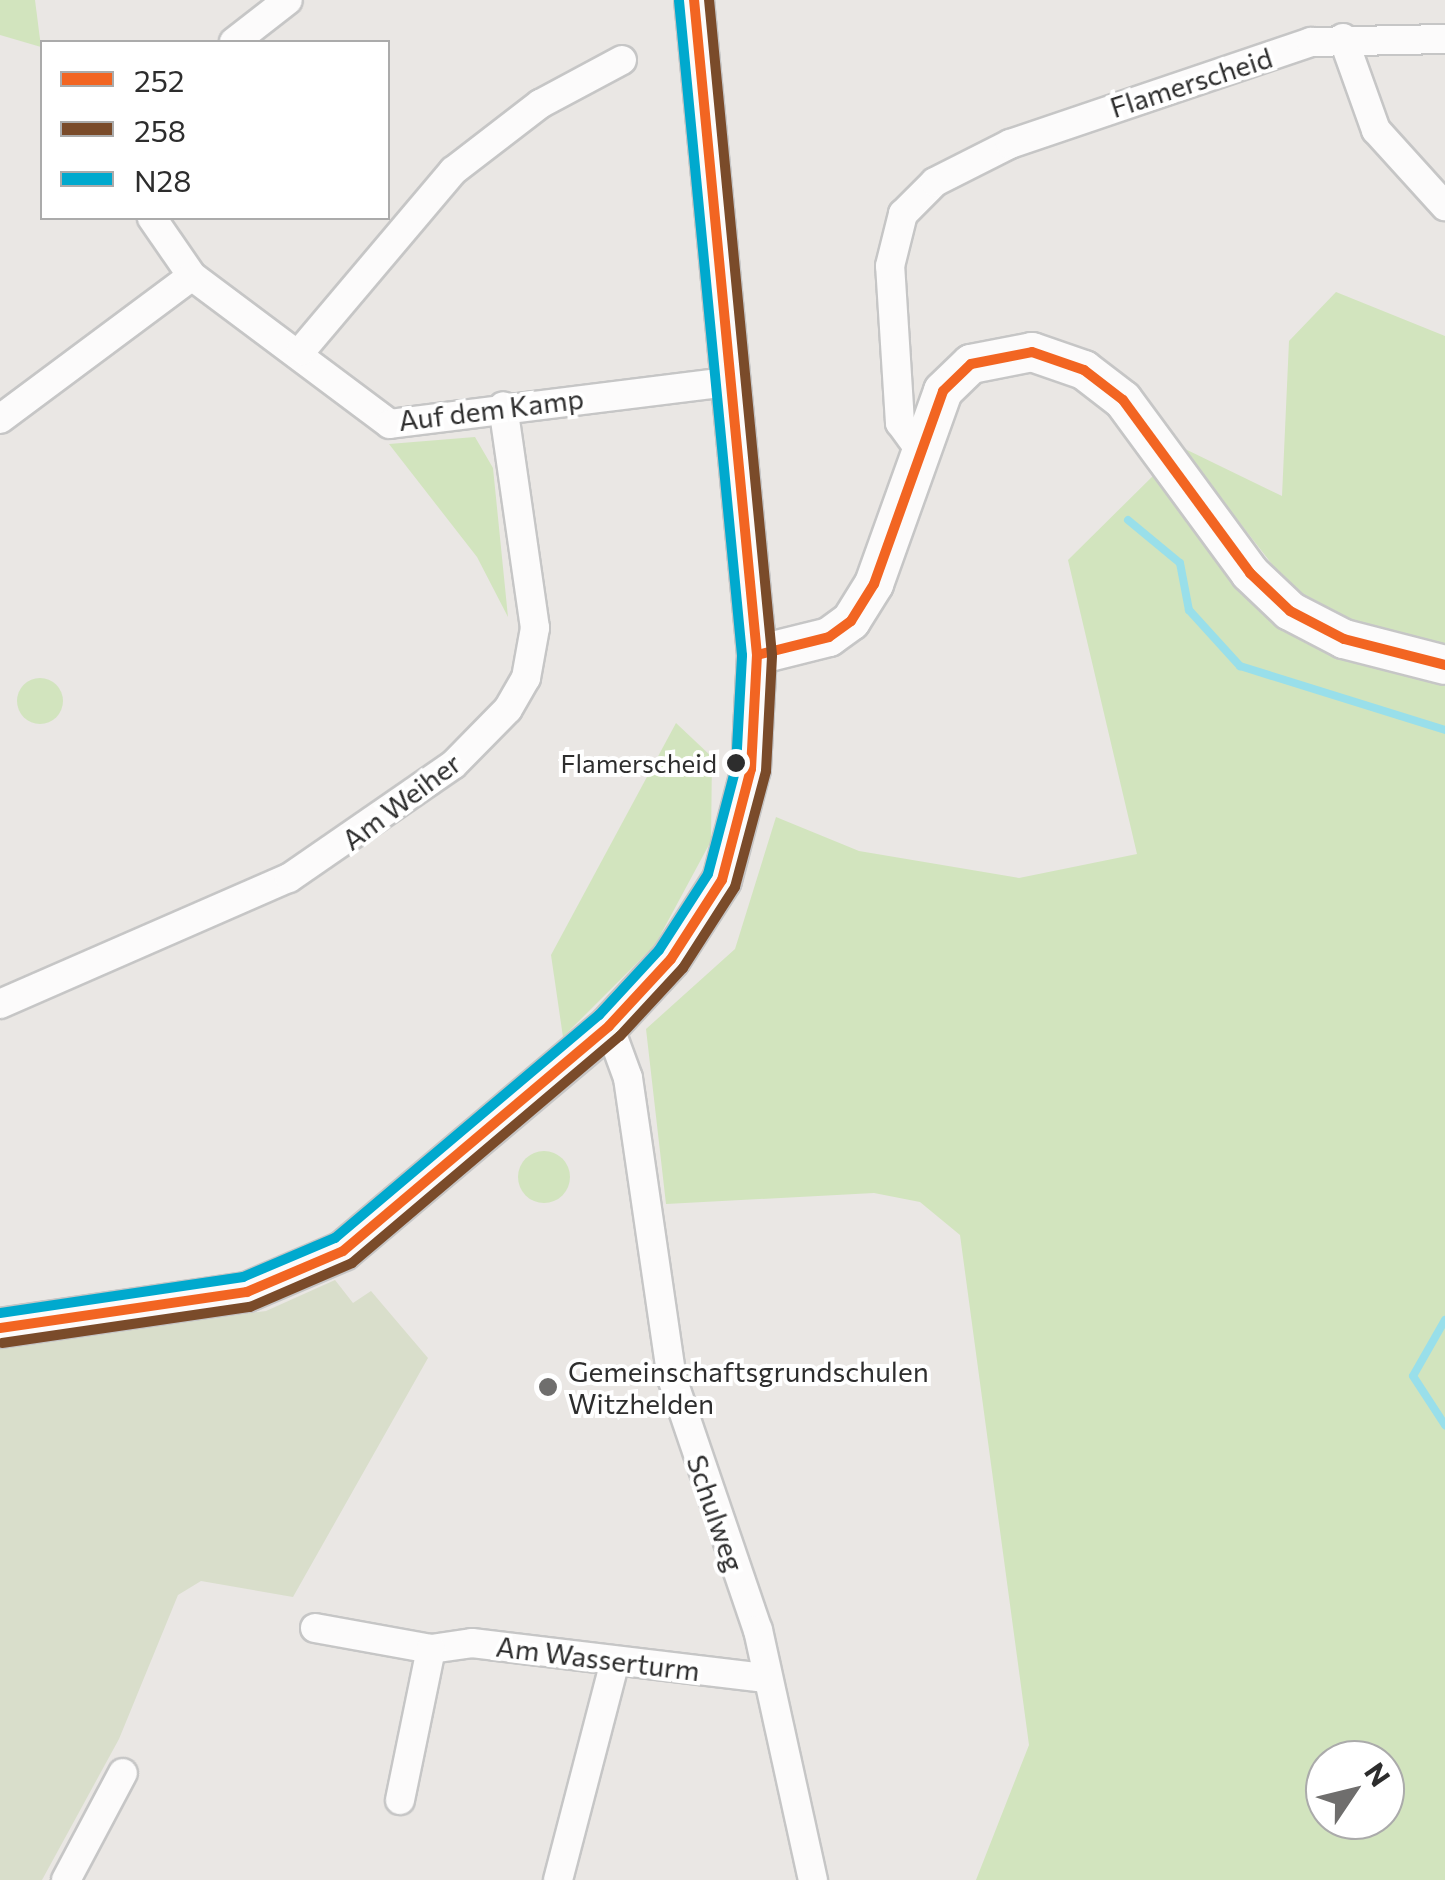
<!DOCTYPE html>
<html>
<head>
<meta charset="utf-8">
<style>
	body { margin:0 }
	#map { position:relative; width:1445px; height:1880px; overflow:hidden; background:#eae7e4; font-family:Commissioner,sans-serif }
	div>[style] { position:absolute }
	.green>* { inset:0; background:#d2e4be }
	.round { border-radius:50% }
	.cemetery>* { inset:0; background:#d9decb }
	.stream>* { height:8px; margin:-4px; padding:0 4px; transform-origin:4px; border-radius:4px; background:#99dfea }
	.roads { filter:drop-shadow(2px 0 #c6c6c6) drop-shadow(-2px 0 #c6c6c6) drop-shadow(0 2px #c6c6c6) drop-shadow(0 -2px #c6c6c6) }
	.minor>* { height:28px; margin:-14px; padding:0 14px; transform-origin:14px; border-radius:14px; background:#fcfbfb }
	.secondary>* { height:38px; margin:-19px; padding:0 19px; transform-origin:19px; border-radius:19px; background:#fcfbfb }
	.bus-1>* { height:10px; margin:-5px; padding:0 5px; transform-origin:5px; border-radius:5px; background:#f26522 }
	.bus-2>* { height:10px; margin:-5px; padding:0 5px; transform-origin:5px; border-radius:5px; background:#7a4b2a }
	.bus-3>* { height:10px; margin:-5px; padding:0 5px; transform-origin:5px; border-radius:5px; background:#00a9ce }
	.dots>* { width:28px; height:28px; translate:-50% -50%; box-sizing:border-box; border:5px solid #fff; border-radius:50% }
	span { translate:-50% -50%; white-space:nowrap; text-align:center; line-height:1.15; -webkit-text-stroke:8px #fff; paint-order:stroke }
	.bus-label { font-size:26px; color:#2d2d2d }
	.right { translate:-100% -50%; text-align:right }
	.street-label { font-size:28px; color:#2d2d2d }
	.poi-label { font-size:28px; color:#2d2d2d }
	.left { translate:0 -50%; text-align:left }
	.legend { position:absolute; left:40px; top:40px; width:350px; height:180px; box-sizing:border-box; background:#fff; border:2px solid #ababab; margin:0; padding:12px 18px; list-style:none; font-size:30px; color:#2d2d2d }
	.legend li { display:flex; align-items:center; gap:20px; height:50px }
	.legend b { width:50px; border:2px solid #ababab }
	.north { position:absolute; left:1305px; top:1740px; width:100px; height:100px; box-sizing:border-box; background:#fff; border:2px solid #ababab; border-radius:50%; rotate:55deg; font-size:28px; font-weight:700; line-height:40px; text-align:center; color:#2d2d2d }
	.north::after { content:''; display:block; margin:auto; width:35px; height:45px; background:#6f6e6d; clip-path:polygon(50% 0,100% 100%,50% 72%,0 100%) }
</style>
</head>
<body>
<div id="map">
	<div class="green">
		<i style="clip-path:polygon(0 0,35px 0,41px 47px,0 35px)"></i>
		<i style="clip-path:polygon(1336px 292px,1445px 336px,1445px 654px,1302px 603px,1181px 447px,1282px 496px,1289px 341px)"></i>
		<i style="clip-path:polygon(475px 437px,493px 468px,508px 617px,477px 557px,389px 444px)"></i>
		<i style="clip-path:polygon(evenodd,1161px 468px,1338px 653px,1445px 682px,1445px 1880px,976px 1880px,1029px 1745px,960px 1235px,920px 1202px,874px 1193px,666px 1204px,646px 1029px,735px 949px,776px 817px,859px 851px,1019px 878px,1137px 854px,1068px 560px,1161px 468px,1325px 1760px,1385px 1760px,1385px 1820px,1325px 1820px,1325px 1760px)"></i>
		<i class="round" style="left:17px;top:678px;width:46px;height:46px"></i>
		<i style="clip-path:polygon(676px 723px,712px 757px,711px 841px,655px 945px,563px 1037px,551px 955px)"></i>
		<i class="round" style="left:518px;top:1151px;width:52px;height:52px"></i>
	</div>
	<div class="cemetery">
		<i style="clip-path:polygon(335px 1280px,353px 1303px,371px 1291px,428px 1358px,293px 1597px,201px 1581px,178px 1595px,119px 1739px,42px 1880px,0 1880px,0 1346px,266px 1311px)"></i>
	</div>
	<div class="stream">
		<i style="left:1128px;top:520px;width:67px;rotate:39.6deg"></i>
		<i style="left:1180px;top:563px;width:48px;rotate:79.2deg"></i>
		<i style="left:1189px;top:610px;width:76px;rotate:47.7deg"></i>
		<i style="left:1240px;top:666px;width:215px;rotate:17.3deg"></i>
		<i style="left:1445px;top:1320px;width:64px;rotate:119.7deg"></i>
		<i style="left:1413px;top:1376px;width:59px;rotate:56.9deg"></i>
	</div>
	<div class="roads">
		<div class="minor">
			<i style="left:1343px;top:38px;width:98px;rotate:70.3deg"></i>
			<i style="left:1376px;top:130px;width:103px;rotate:47.8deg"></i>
			<i style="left:234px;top:42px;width:68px;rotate:-37.9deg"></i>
			<i style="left:152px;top:218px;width:70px;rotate:55.4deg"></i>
			<i style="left:192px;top:276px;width:247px;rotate:36.8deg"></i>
			<i style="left:390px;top:424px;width:342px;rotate:-7.1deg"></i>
			<i style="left:301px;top:351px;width:236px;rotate:-49.8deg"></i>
			<i style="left:453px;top:171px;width:110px;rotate:-37.6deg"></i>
			<i style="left:540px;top:104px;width:93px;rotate:-28.2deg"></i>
			<i style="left:0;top:419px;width:239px;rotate:-36.7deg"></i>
			<i style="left:917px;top:446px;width:29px;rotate:-126deg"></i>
			<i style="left:900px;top:423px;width:157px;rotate:-93.6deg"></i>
			<i style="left:890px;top:266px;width:54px;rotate:-76deg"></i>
			<i style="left:903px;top:214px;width:45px;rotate:-45deg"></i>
			<i style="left:935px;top:182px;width:84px;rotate:-26.9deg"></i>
			<i style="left:1010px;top:144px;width:318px;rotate:-18.7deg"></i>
			<i style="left:1311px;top:42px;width:134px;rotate:-1.3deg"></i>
			<i style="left:0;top:1004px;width:315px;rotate:-23.6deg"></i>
			<i style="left:289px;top:878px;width:199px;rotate:-34.6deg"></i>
			<i style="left:453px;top:765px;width:78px;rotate:-45.5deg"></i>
			<i style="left:508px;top:709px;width:36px;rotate:-60deg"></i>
			<i style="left:526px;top:678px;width:51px;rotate:-79.8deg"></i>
			<i style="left:535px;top:628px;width:224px;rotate:-98.2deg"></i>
			<i style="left:609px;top:1026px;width:55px;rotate:69.9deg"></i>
			<i style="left:628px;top:1078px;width:303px;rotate:81.7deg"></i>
			<i style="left:672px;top:1378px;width:266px;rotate:71.2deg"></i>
			<i style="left:758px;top:1630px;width:256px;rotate:77.6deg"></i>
			<i style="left:315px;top:1628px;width:118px;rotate:10.3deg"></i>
			<i style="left:431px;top:1649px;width:41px;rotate:-8.3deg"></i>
			<i style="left:472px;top:1643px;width:296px;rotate:6.8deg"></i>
			<i style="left:400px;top:1800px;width:154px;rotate:-78.4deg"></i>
			<i style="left:66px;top:1880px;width:121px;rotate:-62deg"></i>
			<i style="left:558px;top:1880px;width:226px;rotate:-75.4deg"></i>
		</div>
		<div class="secondary">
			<i style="left:757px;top:655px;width:74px;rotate:-14deg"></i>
			<i style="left:829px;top:637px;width:27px;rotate:-36deg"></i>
			<i style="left:851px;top:621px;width:44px;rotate:-58.1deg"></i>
			<i style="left:874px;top:584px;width:205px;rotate:-70.3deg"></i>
			<i style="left:943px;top:391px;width:39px;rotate:-44deg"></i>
			<i style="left:971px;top:364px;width:62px;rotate:-11.1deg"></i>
			<i style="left:1032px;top:352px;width:55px;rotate:19.1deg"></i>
			<i style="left:1084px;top:370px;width:49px;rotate:37.6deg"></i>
			<i style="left:1123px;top:400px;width:215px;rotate:53.7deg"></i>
			<i style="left:1250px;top:573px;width:55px;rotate:43.5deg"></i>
			<i style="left:1290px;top:611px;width:61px;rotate:27.4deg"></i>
			<i style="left:1344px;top:639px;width:104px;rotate:14.4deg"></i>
			<i style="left:0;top:1328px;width:250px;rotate:-8.3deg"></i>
			<i style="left:247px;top:1292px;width:104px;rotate:-23.1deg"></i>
			<i style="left:343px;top:1251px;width:348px;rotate:-40.2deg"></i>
			<i style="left:609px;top:1026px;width:91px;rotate:-47.2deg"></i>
			<i style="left:671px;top:959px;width:94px;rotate:-57.2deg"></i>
			<i style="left:722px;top:880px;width:115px;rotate:-75.4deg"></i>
			<i style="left:751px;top:769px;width:114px;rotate:-87deg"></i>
			<i style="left:757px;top:655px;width:658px;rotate:-95.49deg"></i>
		</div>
	</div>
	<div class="bus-1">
		<i style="left:757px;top:655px;width:74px;rotate:-14deg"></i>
		<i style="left:829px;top:637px;width:27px;rotate:-36deg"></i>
		<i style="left:851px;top:621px;width:44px;rotate:-58.1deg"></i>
		<i style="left:874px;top:584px;width:205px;rotate:-70.3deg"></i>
		<i style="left:943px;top:391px;width:39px;rotate:-44deg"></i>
		<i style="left:971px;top:364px;width:62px;rotate:-11.1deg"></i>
		<i style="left:1032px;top:352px;width:55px;rotate:19.1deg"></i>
		<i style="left:1084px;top:370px;width:49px;rotate:37.6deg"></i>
		<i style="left:1123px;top:400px;width:215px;rotate:53.7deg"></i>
		<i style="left:1250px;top:573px;width:55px;rotate:43.5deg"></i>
		<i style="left:1290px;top:611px;width:61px;rotate:27.4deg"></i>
		<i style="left:1344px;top:639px;width:104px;rotate:14.4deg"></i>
		<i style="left:0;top:1328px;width:250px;rotate:-8.3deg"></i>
		<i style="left:247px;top:1292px;width:104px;rotate:-23.1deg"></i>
		<i style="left:343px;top:1251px;width:348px;rotate:-40.2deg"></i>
		<i style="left:609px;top:1026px;width:91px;rotate:-47.2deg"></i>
		<i style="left:671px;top:959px;width:94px;rotate:-57.2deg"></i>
		<i style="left:722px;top:880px;width:115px;rotate:-75.4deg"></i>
		<i style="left:751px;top:769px;width:114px;rotate:-87deg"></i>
		<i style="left:757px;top:655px;width:658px;rotate:-95.49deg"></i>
	</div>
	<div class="bus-2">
		<i style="left:2px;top:1343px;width:251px;rotate:-8.3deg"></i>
		<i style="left:250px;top:1307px;width:111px;rotate:-23.3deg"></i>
		<i style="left:352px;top:1263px;width:351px;rotate:-40.3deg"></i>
		<i style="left:620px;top:1036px;width:93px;rotate:-47.2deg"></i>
		<i style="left:683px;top:968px;width:96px;rotate:-57.3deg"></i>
		<i style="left:735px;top:887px;width:120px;rotate:-75deg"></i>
		<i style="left:766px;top:771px;width:116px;rotate:-87deg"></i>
		<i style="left:772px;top:655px;width:658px;rotate:-95.49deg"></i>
	</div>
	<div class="bus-3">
		<i style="left:0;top:1313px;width:246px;rotate:-8.4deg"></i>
		<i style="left:243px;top:1277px;width:100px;rotate:-23deg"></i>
		<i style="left:335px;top:1238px;width:346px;rotate:-40.2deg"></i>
		<i style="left:599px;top:1015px;width:88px;rotate:-47.3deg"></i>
		<i style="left:659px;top:950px;width:90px;rotate:-57.2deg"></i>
		<i style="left:708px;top:874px;width:111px;rotate:-75.3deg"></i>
		<i style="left:736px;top:767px;width:112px;rotate:-86.9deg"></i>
		<i style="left:742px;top:655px;width:657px;rotate:-95.5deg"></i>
	</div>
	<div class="dots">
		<i style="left:736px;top:763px;background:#2d2d2d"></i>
		<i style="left:548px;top:1387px;background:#6f6e6d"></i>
	</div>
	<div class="bus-label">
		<span class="right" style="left:717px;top:763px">Flamerscheid</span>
	</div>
	<div class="street-label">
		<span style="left:1191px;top:82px;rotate:-18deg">Flamerscheid</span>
		<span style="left:491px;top:409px;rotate:-7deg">Auf dem Kamp</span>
		<span style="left:401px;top:801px;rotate:-37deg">Am Weiher</span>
		<span style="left:716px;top:1513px;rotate:71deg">Schulweg</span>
		<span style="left:598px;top:1658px;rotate:7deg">Am Wasserturm</span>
	</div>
	<div class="poi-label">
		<span class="left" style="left:568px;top:1387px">Gemeinschaftsgrundschulen<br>Witzhelden</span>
	</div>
	<ul class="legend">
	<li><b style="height:12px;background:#f26522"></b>252</li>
	<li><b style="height:12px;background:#7a4b2a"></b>258</li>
	<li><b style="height:12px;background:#00a9ce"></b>N28</li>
	</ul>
	<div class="north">N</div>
</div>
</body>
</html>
